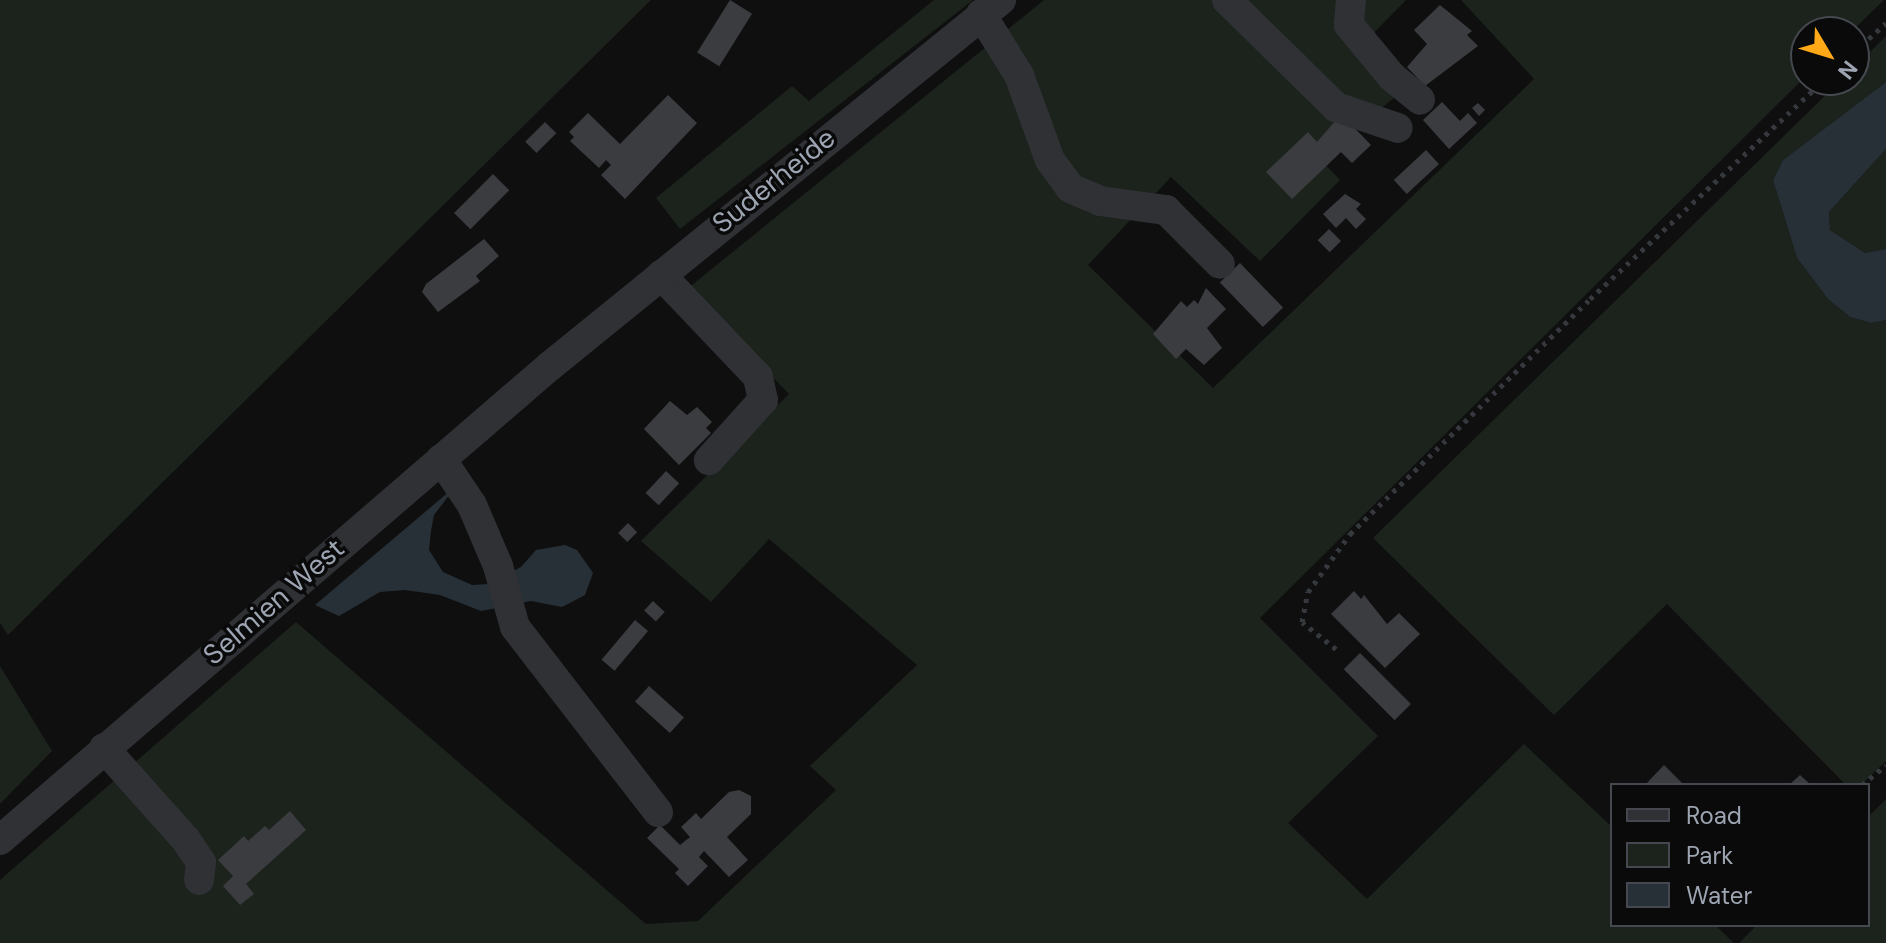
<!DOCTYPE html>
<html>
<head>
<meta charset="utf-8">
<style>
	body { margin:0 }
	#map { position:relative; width:1886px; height:943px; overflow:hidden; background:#0f0f10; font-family:"DM Sans",sans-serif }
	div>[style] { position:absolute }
	.green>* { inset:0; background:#1b231c }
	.water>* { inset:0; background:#273036 }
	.building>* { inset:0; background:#3b3c40; transform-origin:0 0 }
	.path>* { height:5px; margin-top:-2.5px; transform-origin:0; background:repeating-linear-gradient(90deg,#35383d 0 4px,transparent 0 10px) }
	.minor>* { height:30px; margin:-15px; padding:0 15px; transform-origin:15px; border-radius:15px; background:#2f3135 }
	span { translate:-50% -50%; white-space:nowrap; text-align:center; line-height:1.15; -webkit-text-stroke:7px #0a0a0b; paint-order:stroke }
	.street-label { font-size:28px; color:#9ea5b2 }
	.legend { position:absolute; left:1610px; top:783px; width:260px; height:144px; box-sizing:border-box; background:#0a0a0b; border:2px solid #45484e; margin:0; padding:10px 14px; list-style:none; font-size:24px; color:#9ea5b2 }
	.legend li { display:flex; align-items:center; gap:16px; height:40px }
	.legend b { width:40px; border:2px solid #45484e }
	.north { position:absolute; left:1790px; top:16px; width:80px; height:80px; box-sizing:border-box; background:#0a0a0b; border:2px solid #45484e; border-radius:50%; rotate:128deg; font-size:22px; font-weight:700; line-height:32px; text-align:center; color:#9ea5b2 }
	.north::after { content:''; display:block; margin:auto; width:28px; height:36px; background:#ffa818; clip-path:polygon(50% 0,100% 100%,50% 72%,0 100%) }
</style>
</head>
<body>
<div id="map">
	<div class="green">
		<i style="clip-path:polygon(0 0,651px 0,8px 635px,0 623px)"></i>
		<i style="clip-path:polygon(934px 0,973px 0,680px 229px,656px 198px,792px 86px,809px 101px)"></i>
		<i style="clip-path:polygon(1044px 0,1406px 0,1356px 51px,1398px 95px,1318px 157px,1340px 180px,1260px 261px,1171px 177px,1088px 265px,1213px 388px,1534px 79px,1461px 0,1884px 0,1851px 32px,1806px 32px,1806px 76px,1260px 618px,1378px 736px,1288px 823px,1367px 899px,1524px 744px,1612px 827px,1612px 925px,1715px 925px,1734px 943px,0 943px,0 880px,296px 622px,646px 924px,698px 921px,836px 790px,810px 766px,917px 665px,769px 539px,711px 602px,641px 541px,789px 394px,687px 289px)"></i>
		<i style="clip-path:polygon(1886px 36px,1886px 82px,1783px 160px,1773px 180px,1797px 258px,1828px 299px,1850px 317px,1871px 323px,1886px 320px,1886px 761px,1861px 785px,1846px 785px,1667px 604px,1554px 715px,1373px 538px,1841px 80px,1854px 80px,1854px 68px)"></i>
		<i style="clip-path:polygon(1886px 149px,1886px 249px,1865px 253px,1830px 230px,1829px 212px)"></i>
		<i style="clip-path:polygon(0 666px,52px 751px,0 804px)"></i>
		<i style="clip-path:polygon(1886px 799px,1886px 943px,1739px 943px,1757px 925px,1868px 925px,1868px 817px)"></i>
	</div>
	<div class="water">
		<i style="clip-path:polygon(1886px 82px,1886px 149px,1829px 212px,1830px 230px,1865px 253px,1886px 249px,1886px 320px,1871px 323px,1850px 317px,1828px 299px,1797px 258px,1773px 180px,1783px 160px)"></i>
		<i style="clip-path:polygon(457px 485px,434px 515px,431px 531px,429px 550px,443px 572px,472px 585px,489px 584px,521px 567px,536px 550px,565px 545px,577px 550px,593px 573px,585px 595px,562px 607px,531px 601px,481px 611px,440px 595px,405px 590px,380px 592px,339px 616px,315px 605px)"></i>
	</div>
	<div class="building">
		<i style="left:730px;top:0;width:26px;height:62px;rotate:32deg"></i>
		<i style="clip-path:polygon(1440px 5px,1472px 31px,1467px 35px,1478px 46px,1425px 86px,1407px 67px,1427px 44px,1414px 30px)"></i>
		<i style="clip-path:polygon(668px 95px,697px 123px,625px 199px,601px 175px,611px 165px,606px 160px,599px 168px,570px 141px,574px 137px,569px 132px,588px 113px,620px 144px)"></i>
		<i style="clip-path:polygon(1442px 102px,1460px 121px,1468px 113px,1477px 123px,1449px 149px,1423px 120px)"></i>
		<i style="clip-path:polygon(1478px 103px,1485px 110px,1479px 116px,1472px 108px)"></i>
		<i style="clip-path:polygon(1341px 114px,1371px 145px,1352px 163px,1341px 152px,1292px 199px,1266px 172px,1308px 132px,1317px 142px)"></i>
		<i style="left:545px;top:122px;width:16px;height:28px;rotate:45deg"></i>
		<i style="left:1426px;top:150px;width:19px;height:44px;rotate:47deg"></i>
		<i style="left:493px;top:174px;width:23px;height:55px;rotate:45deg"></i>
		<i style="clip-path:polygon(1345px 194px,1361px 204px,1356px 209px,1366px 219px,1356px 229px,1346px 218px,1336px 228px,1323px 214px)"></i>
		<i style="left:1329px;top:229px;width:17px;height:16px;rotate:45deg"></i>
		<i style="clip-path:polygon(484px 239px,499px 256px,476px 276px,480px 281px,438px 312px,422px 292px,426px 284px)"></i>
		<i style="left:1240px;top:263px;width:62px;height:28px;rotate:46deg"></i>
		<i style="clip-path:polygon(1206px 288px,1226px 309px,1207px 328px,1222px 348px,1204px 365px,1186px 349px,1176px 359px,1153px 334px,1181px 301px,1187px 307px,1194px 300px,1198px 304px)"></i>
		<i style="clip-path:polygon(670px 401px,687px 415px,697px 407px,712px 422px,706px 428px,711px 433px,679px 465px,644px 429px)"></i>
		<i style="left:666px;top:471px;width:18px;height:30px;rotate:43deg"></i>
		<i style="left:628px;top:523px;width:13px;height:14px;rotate:45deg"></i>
		<i style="clip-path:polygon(1354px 591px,1361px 599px,1364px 595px,1387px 624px,1399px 613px,1420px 634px,1385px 668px,1331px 614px)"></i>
		<i style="left:653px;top:601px;width:16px;height:13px;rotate:43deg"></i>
		<i style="left:635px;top:620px;width:17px;height:52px;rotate:40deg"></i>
		<i style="left:1360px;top:653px;width:72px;height:23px;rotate:45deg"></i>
		<i style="left:649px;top:686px;width:47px;height:21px;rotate:42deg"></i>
		<i style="clip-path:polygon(1664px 765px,1684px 785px,1645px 785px)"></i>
		<i style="clip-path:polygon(1800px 775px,1811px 785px,1789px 785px)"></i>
		<i style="clip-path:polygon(739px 790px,751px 796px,751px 814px,727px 837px,748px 860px,729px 877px,704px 851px,699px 857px,708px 866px,688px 886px,675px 873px,679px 869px,647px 838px,660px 825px,680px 845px,690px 837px,681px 827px,696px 813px,701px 819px,729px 792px)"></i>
		<i style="clip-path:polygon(290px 811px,306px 830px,246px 884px,254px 894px,240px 905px,223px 886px,233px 876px,218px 860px,244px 836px,248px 841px,265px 826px,269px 830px)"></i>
	</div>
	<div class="path">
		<i style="left:1854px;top:52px;width:43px;rotate:-42.2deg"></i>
		<i style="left:1336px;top:649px;width:43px;rotate:-141.5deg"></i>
		<i style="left:1302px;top:622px;width:31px;rotate:-79deg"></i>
		<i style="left:1308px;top:592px;width:72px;rotate:-54.1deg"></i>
		<i style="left:1350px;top:534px;width:336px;rotate:-44.4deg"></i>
		<i style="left:1590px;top:299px;width:320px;rotate:-43.1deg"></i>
		<i style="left:1862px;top:785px;width:31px;rotate:-40deg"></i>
	</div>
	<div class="minor">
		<i style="left:1227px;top:0;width:153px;rotate:44.5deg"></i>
		<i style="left:1336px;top:107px;width:65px;rotate:18.7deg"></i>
		<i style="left:1351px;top:0;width:25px;rotate:95deg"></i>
		<i style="left:1349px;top:25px;width:67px;rotate:50.4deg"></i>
		<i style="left:1392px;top:77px;width:36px;rotate:39deg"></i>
		<i style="left:981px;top:14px;width:72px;rotate:58.1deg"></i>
		<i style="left:1019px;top:75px;width:90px;rotate:70deg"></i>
		<i style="left:1050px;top:160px;width:34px;rotate:54deg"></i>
		<i style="left:1070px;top:188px;width:33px;rotate:23deg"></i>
		<i style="left:1100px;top:201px;width:67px;rotate:7.8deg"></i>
		<i style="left:1166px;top:210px;width:76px;rotate:45deg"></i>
		<i style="left:661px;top:275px;width:141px;rotate:46.4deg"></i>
		<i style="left:758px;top:377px;width:24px;rotate:78deg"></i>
		<i style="left:763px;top:400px;width:81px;rotate:132deg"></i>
		<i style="left:441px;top:459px;width:55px;rotate:56deg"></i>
		<i style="left:472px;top:505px;width:66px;rotate:66.9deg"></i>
		<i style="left:498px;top:566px;width:63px;rotate:74.4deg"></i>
		<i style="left:515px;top:627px;width:234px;rotate:52.3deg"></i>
		<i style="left:104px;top:748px;width:123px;rotate:48.3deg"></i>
		<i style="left:186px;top:840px;width:27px;rotate:56deg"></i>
		<i style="left:201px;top:862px;width:18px;rotate:96deg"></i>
		<i style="left:0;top:840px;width:726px;rotate:-40.76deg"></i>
		<i style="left:550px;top:366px;width:581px;rotate:-39.06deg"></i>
	</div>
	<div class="street-label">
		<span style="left:774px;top:181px;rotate:-39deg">Suderheide</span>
		<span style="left:274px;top:602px;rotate:-41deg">Selmien West</span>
	</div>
	<ul class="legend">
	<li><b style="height:10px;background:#2f3135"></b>Road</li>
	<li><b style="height:22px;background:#1b231c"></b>Park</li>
	<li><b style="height:22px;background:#273036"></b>Water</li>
	</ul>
	<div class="north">N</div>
</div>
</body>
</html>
